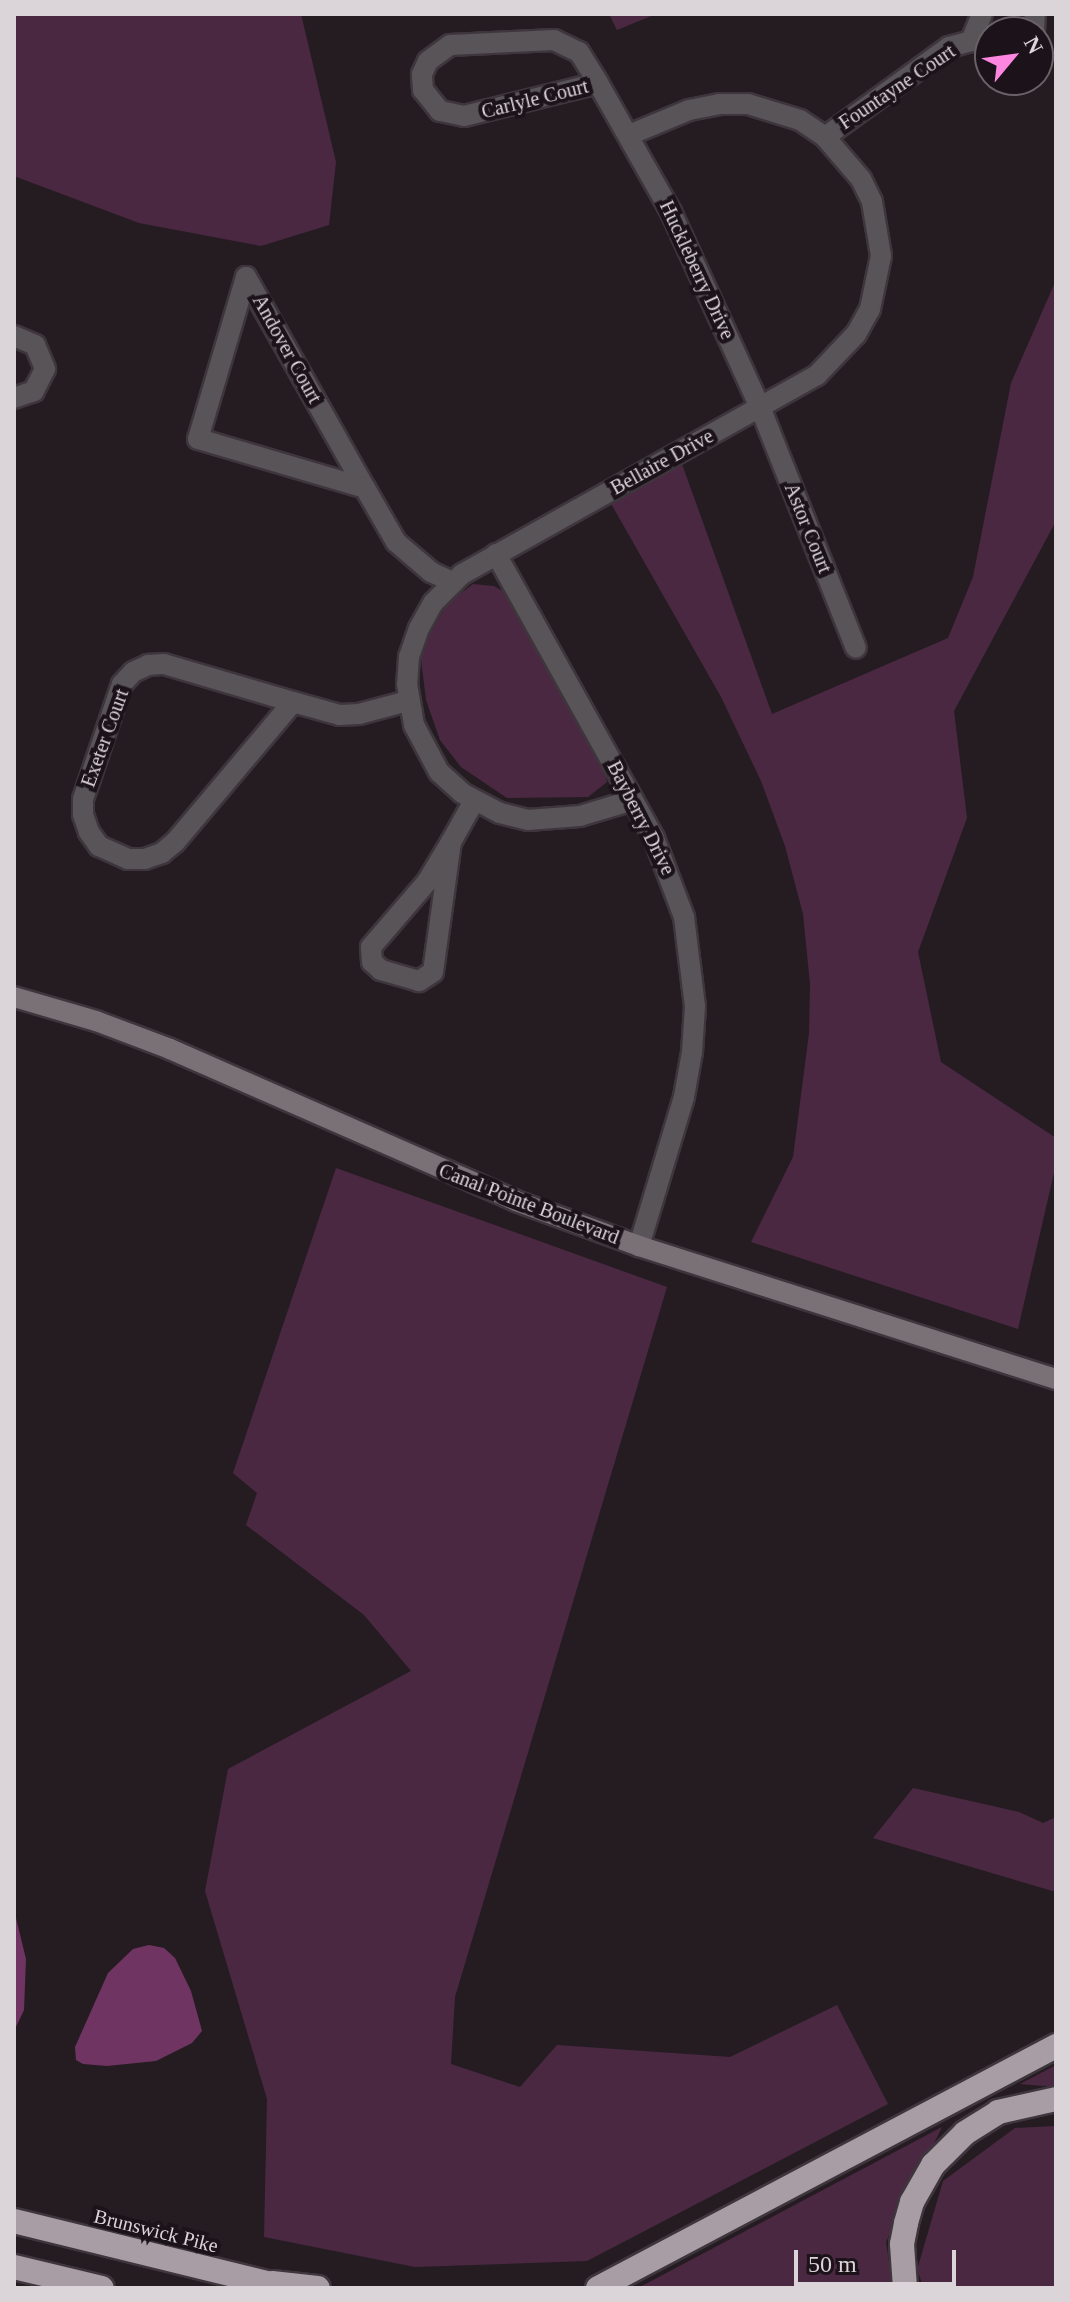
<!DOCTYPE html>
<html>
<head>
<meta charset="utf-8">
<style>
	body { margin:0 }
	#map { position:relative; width:1070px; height:2302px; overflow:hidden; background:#251c22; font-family:Georgia,serif }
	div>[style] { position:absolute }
	.green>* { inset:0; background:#4b2842 }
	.water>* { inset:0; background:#703462 }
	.roads { filter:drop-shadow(2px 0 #3e363c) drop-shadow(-2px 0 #3e363c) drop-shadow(0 2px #3e363c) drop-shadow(0 -2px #3e363c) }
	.street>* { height:20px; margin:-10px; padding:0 10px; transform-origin:10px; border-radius:10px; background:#585457 }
	.secondary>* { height:20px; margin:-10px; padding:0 10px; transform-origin:10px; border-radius:10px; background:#797176 }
	.highway>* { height:24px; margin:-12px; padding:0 12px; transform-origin:12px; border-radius:12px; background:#a89da5 }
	span { translate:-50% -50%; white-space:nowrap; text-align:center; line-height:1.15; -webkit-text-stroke:8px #1b1319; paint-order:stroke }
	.street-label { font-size:20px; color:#dbd5d9 }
	.frame { position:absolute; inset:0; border:16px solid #dbd5d9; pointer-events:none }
	.north { position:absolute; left:974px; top:16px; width:80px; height:80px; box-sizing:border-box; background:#1b1319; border:2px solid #686166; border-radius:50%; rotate:61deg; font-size:22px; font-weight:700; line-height:32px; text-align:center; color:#dbd5d9 }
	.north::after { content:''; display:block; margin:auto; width:28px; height:36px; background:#fe86e1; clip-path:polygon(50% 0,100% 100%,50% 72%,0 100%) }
	.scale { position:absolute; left:794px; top:2250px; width:162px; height:36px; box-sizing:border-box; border:4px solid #dbd5d9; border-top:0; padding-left:10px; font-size:24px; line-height:28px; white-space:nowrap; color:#dbd5d9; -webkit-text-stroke:6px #1b1319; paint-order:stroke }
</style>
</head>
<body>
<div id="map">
	<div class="green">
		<i style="clip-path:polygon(14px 14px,301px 14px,336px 162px,329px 225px,261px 246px,139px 223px,14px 176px)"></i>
		<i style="clip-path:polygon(609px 14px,656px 14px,617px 30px)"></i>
		<i style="clip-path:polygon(1056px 280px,1056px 521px,954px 711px,967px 818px,918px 952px,941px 1062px,1056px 1138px,1056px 1164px,1018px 1329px,751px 1242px,793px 1157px,809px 1033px,810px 984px,803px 914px,785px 846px,761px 781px,721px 697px,605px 493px,678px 453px,772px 714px,948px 638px,973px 577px,1011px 383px)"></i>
		<i style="clip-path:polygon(473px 584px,494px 586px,506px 593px,602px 764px,607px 782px,588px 797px,507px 798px,461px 767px,440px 740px,426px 700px,420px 651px,448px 603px)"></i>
		<i style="clip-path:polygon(336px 1168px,667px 1287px,455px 1997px,451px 2064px,520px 2087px,557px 2045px,730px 2057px,837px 2005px,888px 2104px,587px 2261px,415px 2267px,264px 2237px,267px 2099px,205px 1891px,228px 1769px,411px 1671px,364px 1615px,246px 1525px,257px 1493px,233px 1473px)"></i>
		<i style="clip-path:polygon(913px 1788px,1019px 1812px,1043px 1823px,1056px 1817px,1056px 1892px,873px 1838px)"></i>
		<i style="clip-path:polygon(1056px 2065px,1056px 2087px,1020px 2084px)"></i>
		<i style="clip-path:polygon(1056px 2126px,1056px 2288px,924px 2288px,917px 2270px,943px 2181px,1015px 2128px)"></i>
		<i style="clip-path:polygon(942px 2127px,886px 2242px,893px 2288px,638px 2288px)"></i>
	</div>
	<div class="water">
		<i style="clip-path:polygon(14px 1910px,26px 1959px,24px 2010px,14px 2031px)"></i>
		<i style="clip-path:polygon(149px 1945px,164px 1948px,175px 1958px,191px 1991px,202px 2031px,192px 2043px,156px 2061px,107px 2066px,83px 2064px,76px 2060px,75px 2047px,108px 1973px,133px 1949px)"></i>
	</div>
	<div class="roads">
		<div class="street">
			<i style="left:982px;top:14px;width:29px;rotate:112deg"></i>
			<i style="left:971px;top:41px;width:19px;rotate:3deg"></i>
			<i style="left:1034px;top:32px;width:18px;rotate:-87deg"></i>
			<i style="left:554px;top:40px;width:28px;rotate:26deg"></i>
			<i style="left:579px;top:52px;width:36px;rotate:58deg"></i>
			<i style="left:598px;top:83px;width:138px;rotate:166.2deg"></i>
			<i style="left:464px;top:116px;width:25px;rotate:-168deg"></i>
			<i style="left:440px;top:111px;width:27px;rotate:-129deg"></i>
			<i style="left:423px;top:90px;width:16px;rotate:-94deg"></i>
			<i style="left:422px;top:74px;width:14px;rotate:-65deg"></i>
			<i style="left:428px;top:61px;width:27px;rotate:-36deg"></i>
			<i style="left:450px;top:45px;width:104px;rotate:-2.8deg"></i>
			<i style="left:598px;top:83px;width:148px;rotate:60.5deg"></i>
			<i style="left:671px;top:212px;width:214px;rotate:65.5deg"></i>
			<i style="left:760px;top:407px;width:259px;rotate:68.3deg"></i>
			<i style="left:629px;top:135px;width:65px;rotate:-22.6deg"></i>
			<i style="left:689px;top:110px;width:31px;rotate:-11deg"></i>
			<i style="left:719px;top:104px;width:29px"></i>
			<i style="left:748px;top:104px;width:54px;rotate:17.1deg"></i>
			<i style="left:800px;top:120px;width:30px;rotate:34deg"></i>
			<i style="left:825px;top:137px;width:55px;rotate:49.4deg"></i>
			<i style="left:861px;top:179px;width:25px;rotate:64deg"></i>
			<i style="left:872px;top:202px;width:55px;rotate:80.5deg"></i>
			<i style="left:881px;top:256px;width:54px;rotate:101.7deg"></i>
			<i style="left:870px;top:309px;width:29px;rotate:119deg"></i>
			<i style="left:856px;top:334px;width:57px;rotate:133.6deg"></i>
			<i style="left:817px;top:375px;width:407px;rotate:150.7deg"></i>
			<i style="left:462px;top:574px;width:41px;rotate:135deg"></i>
			<i style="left:433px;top:603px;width:29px;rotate:119deg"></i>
			<i style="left:419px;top:628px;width:31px;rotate:109deg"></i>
			<i style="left:409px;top:657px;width:27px;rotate:94deg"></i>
			<i style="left:407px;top:684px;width:42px;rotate:80.3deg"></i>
			<i style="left:414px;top:725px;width:53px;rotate:62deg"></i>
			<i style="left:439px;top:772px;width:31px;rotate:42deg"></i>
			<i style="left:462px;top:793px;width:43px;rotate:27.8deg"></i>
			<i style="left:500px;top:813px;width:29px;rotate:14deg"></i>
			<i style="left:528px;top:820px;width:52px;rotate:-4.4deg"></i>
			<i style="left:580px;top:816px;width:55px;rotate:-16.8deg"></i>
			<i style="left:825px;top:137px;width:153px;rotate:-36deg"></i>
			<i style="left:949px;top:47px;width:23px;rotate:-15deg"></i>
			<i style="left:246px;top:277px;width:242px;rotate:60.6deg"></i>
			<i style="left:365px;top:488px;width:174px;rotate:-163.6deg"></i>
			<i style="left:198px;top:439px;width:169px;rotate:-73.5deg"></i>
			<i style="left:14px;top:336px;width:23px;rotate:23deg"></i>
			<i style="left:35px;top:345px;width:26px;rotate:67deg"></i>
			<i style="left:45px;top:369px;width:25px;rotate:117deg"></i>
			<i style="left:34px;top:391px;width:21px;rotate:161deg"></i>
			<i style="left:365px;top:488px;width:62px;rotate:60.1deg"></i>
			<i style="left:396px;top:542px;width:46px;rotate:40.6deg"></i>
			<i style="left:431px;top:572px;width:23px;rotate:25deg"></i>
			<i style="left:496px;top:554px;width:325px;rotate:60.9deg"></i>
			<i style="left:654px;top:838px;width:85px;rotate:69.2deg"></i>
			<i style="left:684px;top:917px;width:90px;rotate:83deg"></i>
			<i style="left:695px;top:1006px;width:46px;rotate:93.7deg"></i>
			<i style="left:692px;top:1052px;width:46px;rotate:100.1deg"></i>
			<i style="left:684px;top:1097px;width:156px;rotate:106.8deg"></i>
			<i style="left:164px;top:664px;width:134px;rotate:16.4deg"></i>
			<i style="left:293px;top:702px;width:183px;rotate:130.1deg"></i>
			<i style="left:175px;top:842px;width:17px;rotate:140deg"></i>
			<i style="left:162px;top:853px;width:18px;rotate:161deg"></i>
			<i style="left:145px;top:859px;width:17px;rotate:180deg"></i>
			<i style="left:128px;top:859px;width:32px;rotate:-156deg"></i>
			<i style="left:99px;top:846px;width:17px;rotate:-126deg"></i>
			<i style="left:89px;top:832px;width:18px;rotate:-109deg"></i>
			<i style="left:83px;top:815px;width:16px;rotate:-90deg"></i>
			<i style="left:83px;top:799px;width:121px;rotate:-71.3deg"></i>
			<i style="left:122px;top:684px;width:16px;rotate:-47deg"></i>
			<i style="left:133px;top:672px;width:17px;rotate:-25deg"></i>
			<i style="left:148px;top:665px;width:16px;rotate:-4deg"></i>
			<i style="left:293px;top:702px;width:49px;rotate:15.5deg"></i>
			<i style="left:340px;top:715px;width:19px;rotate:-3deg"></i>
			<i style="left:359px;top:714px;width:51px;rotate:-14.9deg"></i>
			<i style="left:451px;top:842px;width:131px;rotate:97.9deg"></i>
			<i style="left:433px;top:972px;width:17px;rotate:147deg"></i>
			<i style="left:419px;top:981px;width:40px;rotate:-164deg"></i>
			<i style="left:381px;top:970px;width:12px;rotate:-138deg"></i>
			<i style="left:372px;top:962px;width:15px;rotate:-94deg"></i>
			<i style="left:371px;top:947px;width:86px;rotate:-49.3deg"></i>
			<i style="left:427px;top:882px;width:47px;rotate:-59deg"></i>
			<i style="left:451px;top:842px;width:47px;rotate:-60.7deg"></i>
		</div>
		<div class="secondary">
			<i style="left:14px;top:997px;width:85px;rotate:16.3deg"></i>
			<i style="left:96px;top:1021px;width:79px;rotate:20.7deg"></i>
			<i style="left:170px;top:1049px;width:378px;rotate:23.7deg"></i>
			<i style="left:516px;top:1201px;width:131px;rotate:20.1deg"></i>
			<i style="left:639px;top:1246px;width:438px;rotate:17.7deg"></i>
		</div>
		<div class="highway">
			<i style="left:14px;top:2221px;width:281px;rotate:13.8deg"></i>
			<i style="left:14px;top:2267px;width:90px;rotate:13.4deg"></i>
			<i style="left:272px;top:2283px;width:46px;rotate:6.2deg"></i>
			<i style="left:598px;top:2288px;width:518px;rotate:-27.85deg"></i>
			<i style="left:905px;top:2288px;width:44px;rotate:-93.9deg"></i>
			<i style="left:902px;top:2244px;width:21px;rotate:-79deg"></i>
			<i style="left:906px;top:2223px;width:22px;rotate:-74deg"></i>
			<i style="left:912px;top:2202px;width:43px;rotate:-60.4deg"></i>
			<i style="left:933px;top:2165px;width:45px;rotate:-45deg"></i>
			<i style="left:965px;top:2133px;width:39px;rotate:-32deg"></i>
			<i style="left:998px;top:2112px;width:59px;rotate:-12.6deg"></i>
		</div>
	</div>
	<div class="street-label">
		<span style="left:897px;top:87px;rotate:-34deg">Fountayne Court</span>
		<span style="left:535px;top:99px;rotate:-14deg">Carlyle Court</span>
		<span style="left:697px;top:270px;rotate:65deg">Huckleberry Drive</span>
		<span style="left:287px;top:349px;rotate:61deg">Andover Court</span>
		<span style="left:662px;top:462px;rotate:-29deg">Bellaire Drive</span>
		<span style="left:808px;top:528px;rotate:68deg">Astor Court</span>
		<span style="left:105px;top:738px;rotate:-70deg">Exeter Court</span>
		<span style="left:641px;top:818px;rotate:63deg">Bayberry Drive</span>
		<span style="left:529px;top:1204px;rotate:21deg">Canal Pointe Boulevard</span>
		<span style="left:156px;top:2231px;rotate:14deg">Brunswick Pike</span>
	</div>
	<div class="frame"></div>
	<div class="north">N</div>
	<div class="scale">50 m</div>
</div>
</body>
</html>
